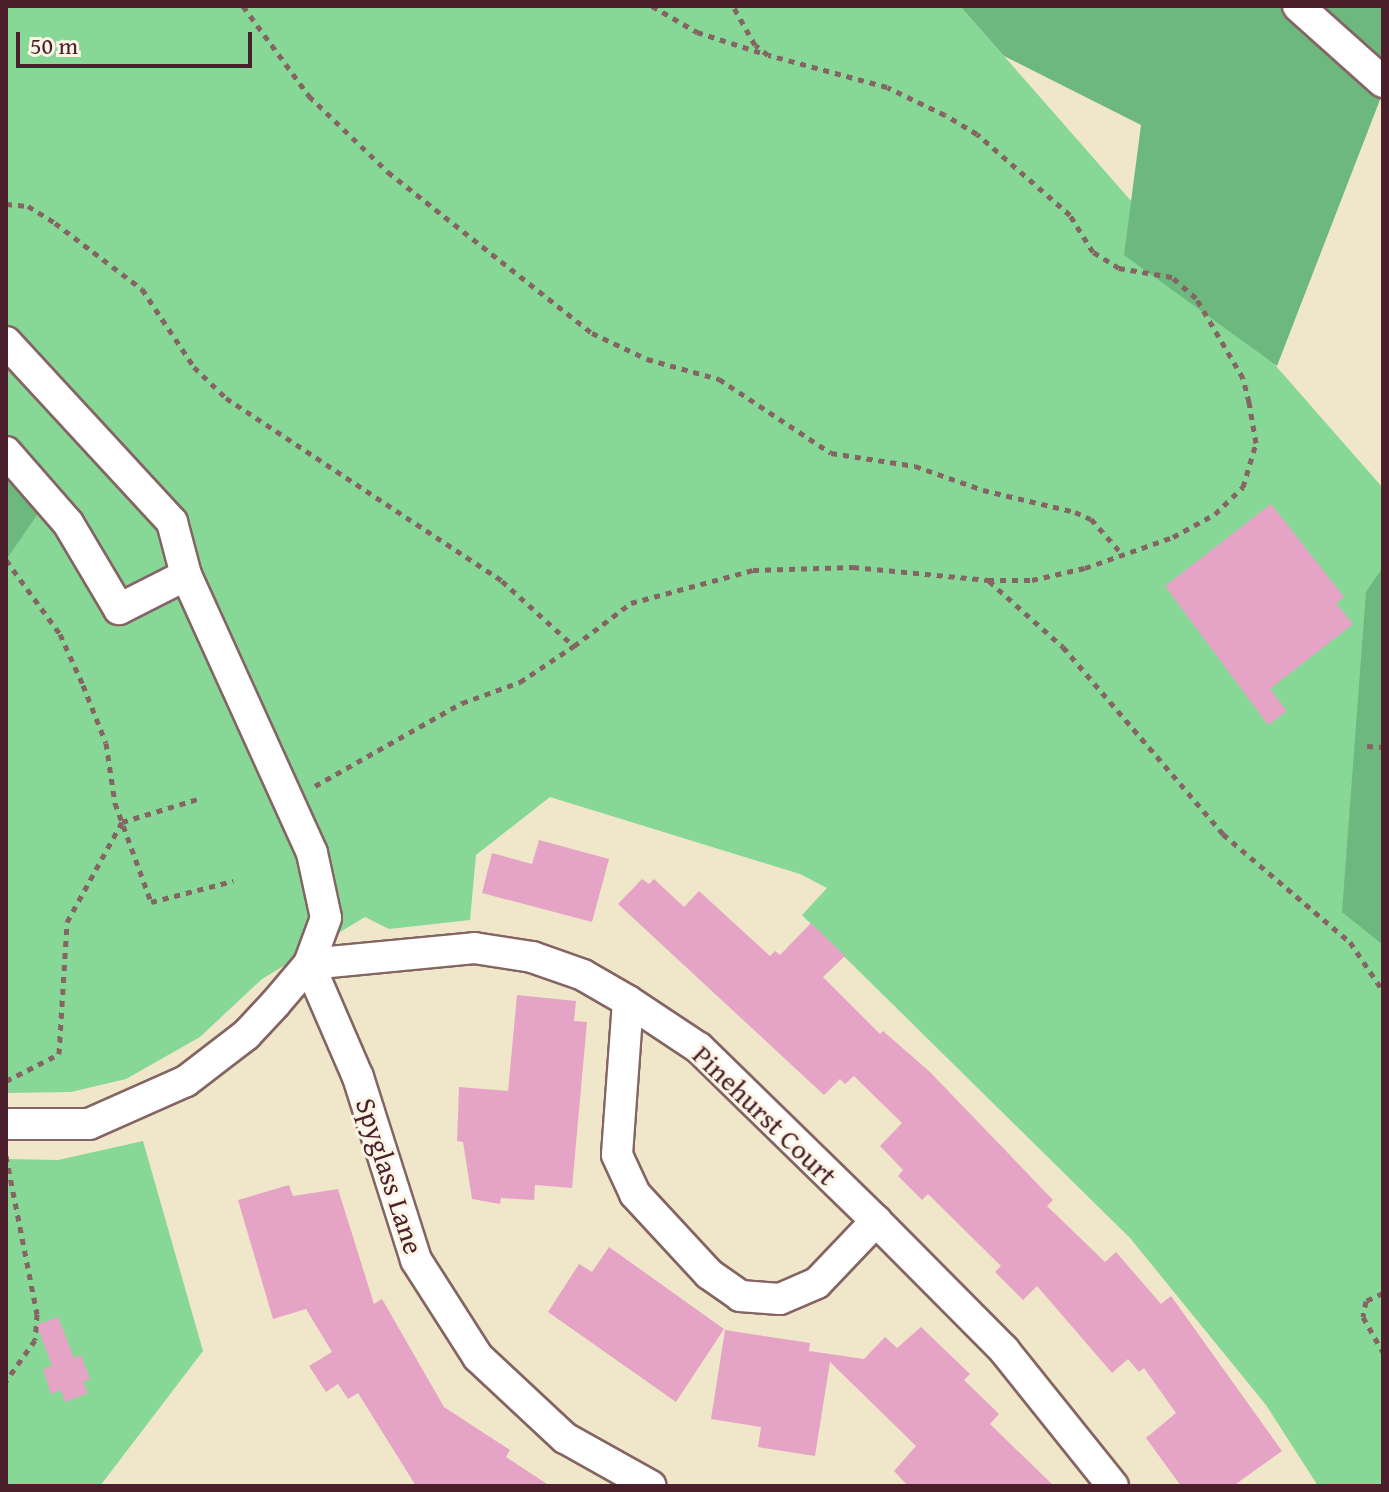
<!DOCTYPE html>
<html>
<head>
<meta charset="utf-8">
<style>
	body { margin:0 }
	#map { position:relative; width:1389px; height:1492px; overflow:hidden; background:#f0e7ca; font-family:"Gentium Book Plus",serif }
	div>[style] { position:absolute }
	.green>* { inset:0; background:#87d796 }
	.forest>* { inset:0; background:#6db87f }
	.building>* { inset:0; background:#e5a4c6 }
	.path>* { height:5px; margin-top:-2.5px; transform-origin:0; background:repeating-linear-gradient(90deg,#846563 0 6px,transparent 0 12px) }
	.roads { filter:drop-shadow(2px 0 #846563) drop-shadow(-2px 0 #846563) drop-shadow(0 2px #846563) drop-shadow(0 -2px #846563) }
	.minor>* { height:30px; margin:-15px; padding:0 15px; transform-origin:15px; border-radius:15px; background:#fff }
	span { translate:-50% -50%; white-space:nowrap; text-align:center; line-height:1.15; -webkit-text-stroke:6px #fcf5e5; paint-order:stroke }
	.street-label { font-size:28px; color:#4a1f2b }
	.frame { position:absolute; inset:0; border:8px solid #4a1f2b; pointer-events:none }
	.scale { position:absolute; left:16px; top:32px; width:236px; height:36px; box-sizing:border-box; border:4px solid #4a1f2b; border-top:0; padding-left:10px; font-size:24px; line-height:28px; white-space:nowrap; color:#4a1f2b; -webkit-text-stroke:6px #fcf5e5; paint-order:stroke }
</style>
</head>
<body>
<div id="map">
	<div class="green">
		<i style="clip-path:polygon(6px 6px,960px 6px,1383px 488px,1383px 1486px,1318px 1486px,1266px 1405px,1130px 1238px,802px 915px,827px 888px,800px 874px,550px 797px,476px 855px,470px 920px,389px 929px,365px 917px,262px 979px,200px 1037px,126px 1079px,71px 1092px,6px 1093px)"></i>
		<i style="clip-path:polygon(143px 1141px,203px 1351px,100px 1486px,6px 1486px,6px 1159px,58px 1160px)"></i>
	</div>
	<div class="forest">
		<i style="clip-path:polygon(960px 6px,1383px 6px,1383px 92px,1277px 366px,1124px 255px,1141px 125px,1004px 56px)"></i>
		<i style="clip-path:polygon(6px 452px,48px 499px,6px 560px)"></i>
		<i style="clip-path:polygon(1383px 567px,1383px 945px,1342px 912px,1366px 592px)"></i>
	</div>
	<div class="building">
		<i style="clip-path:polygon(1271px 504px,1344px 597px,1336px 603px,1353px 624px,1270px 689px,1287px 711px,1268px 725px,1165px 586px)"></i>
		<i style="clip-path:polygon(539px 840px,609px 859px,592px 922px,482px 893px,492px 853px,532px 864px)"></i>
		<i style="clip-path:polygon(642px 879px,649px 884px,654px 879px,684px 907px,699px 891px,770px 956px,775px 951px,780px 955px,811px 923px,845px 956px,823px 977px,880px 1034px,883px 1031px,930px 1072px,1053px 1200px,1047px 1206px,1105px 1262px,1116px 1252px,1161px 1304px,1171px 1296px,1282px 1451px,1233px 1486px,1181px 1486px,1146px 1438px,1176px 1413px,1144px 1368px,1139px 1372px,1128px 1359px,1112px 1373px,1037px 1286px,1023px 1300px,995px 1272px,1001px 1266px,928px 1194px,922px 1200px,898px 1176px,903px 1170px,880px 1146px,902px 1123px,862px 1084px,854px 1076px,845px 1084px,840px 1079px,824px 1095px,618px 904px)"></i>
		<i style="clip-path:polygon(517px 995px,576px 1001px,574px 1021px,587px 1022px,572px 1188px,535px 1185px,534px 1200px,501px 1198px,500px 1204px,472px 1199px,463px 1142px,457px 1141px,459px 1087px,508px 1091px)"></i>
		<i style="clip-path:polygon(289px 1185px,293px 1196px,338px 1189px,374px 1304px,382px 1299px,444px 1407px,510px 1450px,506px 1457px,550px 1486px,416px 1486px,358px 1393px,348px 1399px,338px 1384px,326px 1392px,309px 1366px,332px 1352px,306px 1309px,273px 1319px,238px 1200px)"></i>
		<i style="clip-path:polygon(609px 1247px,724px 1329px,676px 1402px,548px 1312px,579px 1264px,592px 1272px)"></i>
		<i style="clip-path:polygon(58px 1317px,74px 1358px,81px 1355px,90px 1379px,83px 1382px,88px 1393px,65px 1402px,61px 1390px,51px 1394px,43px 1369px,52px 1366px,37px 1325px)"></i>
		<i style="clip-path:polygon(921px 1327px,970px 1374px,964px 1380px,999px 1414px,990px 1424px,1054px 1486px,908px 1486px,894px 1471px,916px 1446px,830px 1362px,815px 1456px,758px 1447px,761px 1427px,711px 1419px,725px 1330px,810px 1343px,809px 1351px,864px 1359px,885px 1337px,897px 1348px)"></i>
	</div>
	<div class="path">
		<i style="left:243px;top:6px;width:112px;rotate:53.7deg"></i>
		<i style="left:309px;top:96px;width:110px;rotate:43.9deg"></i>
		<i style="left:388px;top:172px;width:260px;rotate:38.3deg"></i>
		<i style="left:592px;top:333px;width:61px;rotate:25.3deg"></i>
		<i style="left:647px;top:359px;width:75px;rotate:15.5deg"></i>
		<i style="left:719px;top:379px;width:134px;rotate:33.5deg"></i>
		<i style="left:831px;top:453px;width:85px;rotate:8.8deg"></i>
		<i style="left:915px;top:466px;width:72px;rotate:19.4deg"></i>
		<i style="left:983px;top:490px;width:95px;rotate:13.4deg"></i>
		<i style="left:1075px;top:512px;width:17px;rotate:24deg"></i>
		<i style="left:1091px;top:519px;width:48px;rotate:48.4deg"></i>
		<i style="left:652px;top:6px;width:52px;rotate:30deg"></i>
		<i style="left:697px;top:32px;width:71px;rotate:17.9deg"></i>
		<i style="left:6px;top:204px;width:22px;rotate:5deg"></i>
		<i style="left:28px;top:206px;width:32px;rotate:32deg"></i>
		<i style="left:55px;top:223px;width:109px;rotate:37.2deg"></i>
		<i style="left:142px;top:289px;width:94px;rotate:56.3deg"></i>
		<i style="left:194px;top:367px;width:45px;rotate:44.1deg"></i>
		<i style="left:226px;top:398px;width:331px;rotate:33.5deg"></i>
		<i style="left:502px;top:581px;width:97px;rotate:42.1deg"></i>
		<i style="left:574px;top:646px;width:71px;rotate:-37deg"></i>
		<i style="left:631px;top:603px;width:126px;rotate:-15.1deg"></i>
		<i style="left:753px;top:570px;width:100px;rotate:-1.7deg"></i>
		<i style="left:853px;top:567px;width:136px;rotate:5.5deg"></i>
		<i style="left:988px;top:580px;width:44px"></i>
		<i style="left:1032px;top:580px;width:54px;rotate:-12.8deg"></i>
		<i style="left:1085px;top:568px;width:93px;rotate:-19.4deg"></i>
		<i style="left:1173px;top:537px;width:48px;rotate:-28.7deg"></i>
		<i style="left:1215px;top:514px;width:39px;rotate:-44deg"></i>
		<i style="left:1243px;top:487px;width:46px;rotate:-73.5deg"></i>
		<i style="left:1256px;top:443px;width:42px;rotate:-99.7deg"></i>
		<i style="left:1249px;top:402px;width:25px;rotate:-104deg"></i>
		<i style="left:1243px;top:378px;width:93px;rotate:-120.4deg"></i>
		<i style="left:1196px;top:298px;width:32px;rotate:-139deg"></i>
		<i style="left:1172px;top:277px;width:54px;rotate:-170.4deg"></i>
		<i style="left:1119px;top:268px;width:31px;rotate:-148deg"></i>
		<i style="left:1093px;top:252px;width:44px;rotate:-121.9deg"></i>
		<i style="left:1070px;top:215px;width:123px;rotate:-138.9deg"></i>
		<i style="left:977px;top:134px;width:37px;rotate:-149deg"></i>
		<i style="left:945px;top:115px;width:64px;rotate:-154.2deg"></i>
		<i style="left:887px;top:87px;width:123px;rotate:-164.9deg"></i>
		<i style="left:768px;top:55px;width:16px;rotate:-142deg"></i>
		<i style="left:755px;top:45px;width:45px;rotate:-119.4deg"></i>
		<i style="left:6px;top:560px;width:92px;rotate:53.9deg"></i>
		<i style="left:60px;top:634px;width:56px;rotate:65.7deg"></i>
		<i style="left:83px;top:685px;width:62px;rotate:68.4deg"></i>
		<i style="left:106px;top:743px;width:61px;rotate:81.5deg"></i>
		<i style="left:115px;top:803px;width:105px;rotate:70deg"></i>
		<i style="left:151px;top:902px;width:85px;rotate:-14.4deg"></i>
		<i style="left:989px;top:581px;width:99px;rotate:41.7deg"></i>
		<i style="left:1063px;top:647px;width:246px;rotate:49.4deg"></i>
		<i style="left:1223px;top:834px;width:167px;rotate:40.4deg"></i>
		<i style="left:1350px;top:942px;width:59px;rotate:56deg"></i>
		<i style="left:1367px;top:746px;width:16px;rotate:4deg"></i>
		<i style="left:315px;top:786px;width:169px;rotate:-29.5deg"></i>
		<i style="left:462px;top:703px;width:62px;rotate:-19.9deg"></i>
		<i style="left:520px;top:682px;width:65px;rotate:-33.7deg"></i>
		<i style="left:6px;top:1081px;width:59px;rotate:-27deg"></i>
		<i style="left:59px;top:1054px;width:132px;rotate:-86.5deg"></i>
		<i style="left:67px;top:922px;width:114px;rotate:-61.2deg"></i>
		<i style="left:122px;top:822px;width:83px;rotate:-16.9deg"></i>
		<i style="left:6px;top:1156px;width:161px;rotate:78.9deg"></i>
		<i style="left:37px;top:1314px;width:26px;rotate:94deg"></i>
		<i style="left:35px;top:1340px;width:50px;rotate:125.3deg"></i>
		<i style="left:1383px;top:1293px;width:19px;rotate:155deg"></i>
		<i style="left:1366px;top:1301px;width:16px;rotate:101deg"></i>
		<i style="left:1363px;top:1317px;width:40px;rotate:60.3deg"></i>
	</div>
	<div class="roads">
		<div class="minor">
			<i style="left:1298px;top:6px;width:114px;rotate:41.8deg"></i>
			<i style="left:6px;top:342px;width:245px;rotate:47.3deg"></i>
			<i style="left:172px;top:522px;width:55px;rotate:75.2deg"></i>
			<i style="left:186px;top:575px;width:305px;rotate:65.6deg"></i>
			<i style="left:312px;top:853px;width:66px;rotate:77.8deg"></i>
			<i style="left:326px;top:918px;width:49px;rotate:110.3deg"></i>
			<i style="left:309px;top:964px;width:52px;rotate:130.4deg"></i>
			<i style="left:275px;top:1004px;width:42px;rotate:133.1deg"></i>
			<i style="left:246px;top:1035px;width:76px;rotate:142.5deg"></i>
			<i style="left:186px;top:1081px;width:106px;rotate:156.1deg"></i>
			<i style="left:89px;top:1124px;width:83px;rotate:180deg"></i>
			<i style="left:6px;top:452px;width:94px;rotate:48.9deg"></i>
			<i style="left:68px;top:523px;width:100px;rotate:59.3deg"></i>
			<i style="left:119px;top:609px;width:75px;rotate:-26.9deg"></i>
			<i style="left:309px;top:964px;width:166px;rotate:-5.5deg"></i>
			<i style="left:474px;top:948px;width:59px;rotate:8.8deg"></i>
			<i style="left:532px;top:957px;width:54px;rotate:19.4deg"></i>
			<i style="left:583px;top:975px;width:52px;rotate:30deg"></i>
			<i style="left:628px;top:1001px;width:85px;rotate:33.5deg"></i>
			<i style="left:699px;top:1048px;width:248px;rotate:44.3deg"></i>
			<i style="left:876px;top:1221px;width:182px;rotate:45.2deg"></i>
			<i style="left:1004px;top:1350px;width:174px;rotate:51.3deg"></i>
			<i style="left:309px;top:964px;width:123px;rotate:66.6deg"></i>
			<i style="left:358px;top:1077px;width:192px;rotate:72.4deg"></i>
			<i style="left:416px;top:1260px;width:115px;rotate:57.4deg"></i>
			<i style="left:478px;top:1357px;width:119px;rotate:43deg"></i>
			<i style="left:565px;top:1438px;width:98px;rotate:29.2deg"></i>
			<i style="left:628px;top:1001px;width:154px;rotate:94.1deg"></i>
			<i style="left:617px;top:1155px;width:43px;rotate:65.2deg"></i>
			<i style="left:635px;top:1194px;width:109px;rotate:47.2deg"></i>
			<i style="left:709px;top:1274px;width:38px;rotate:35deg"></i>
			<i style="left:740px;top:1296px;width:40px;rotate:4.3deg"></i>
			<i style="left:780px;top:1299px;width:40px;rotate:-23.4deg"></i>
			<i style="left:817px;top:1283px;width:86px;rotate:-46.4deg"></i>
		</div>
	</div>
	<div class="street-label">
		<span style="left:765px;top:1115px;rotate:44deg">Pinehurst Court</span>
		<span style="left:390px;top:1176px;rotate:72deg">Spyglass Lane</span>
	</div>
	<div class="frame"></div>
	<div class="scale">50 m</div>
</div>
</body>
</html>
